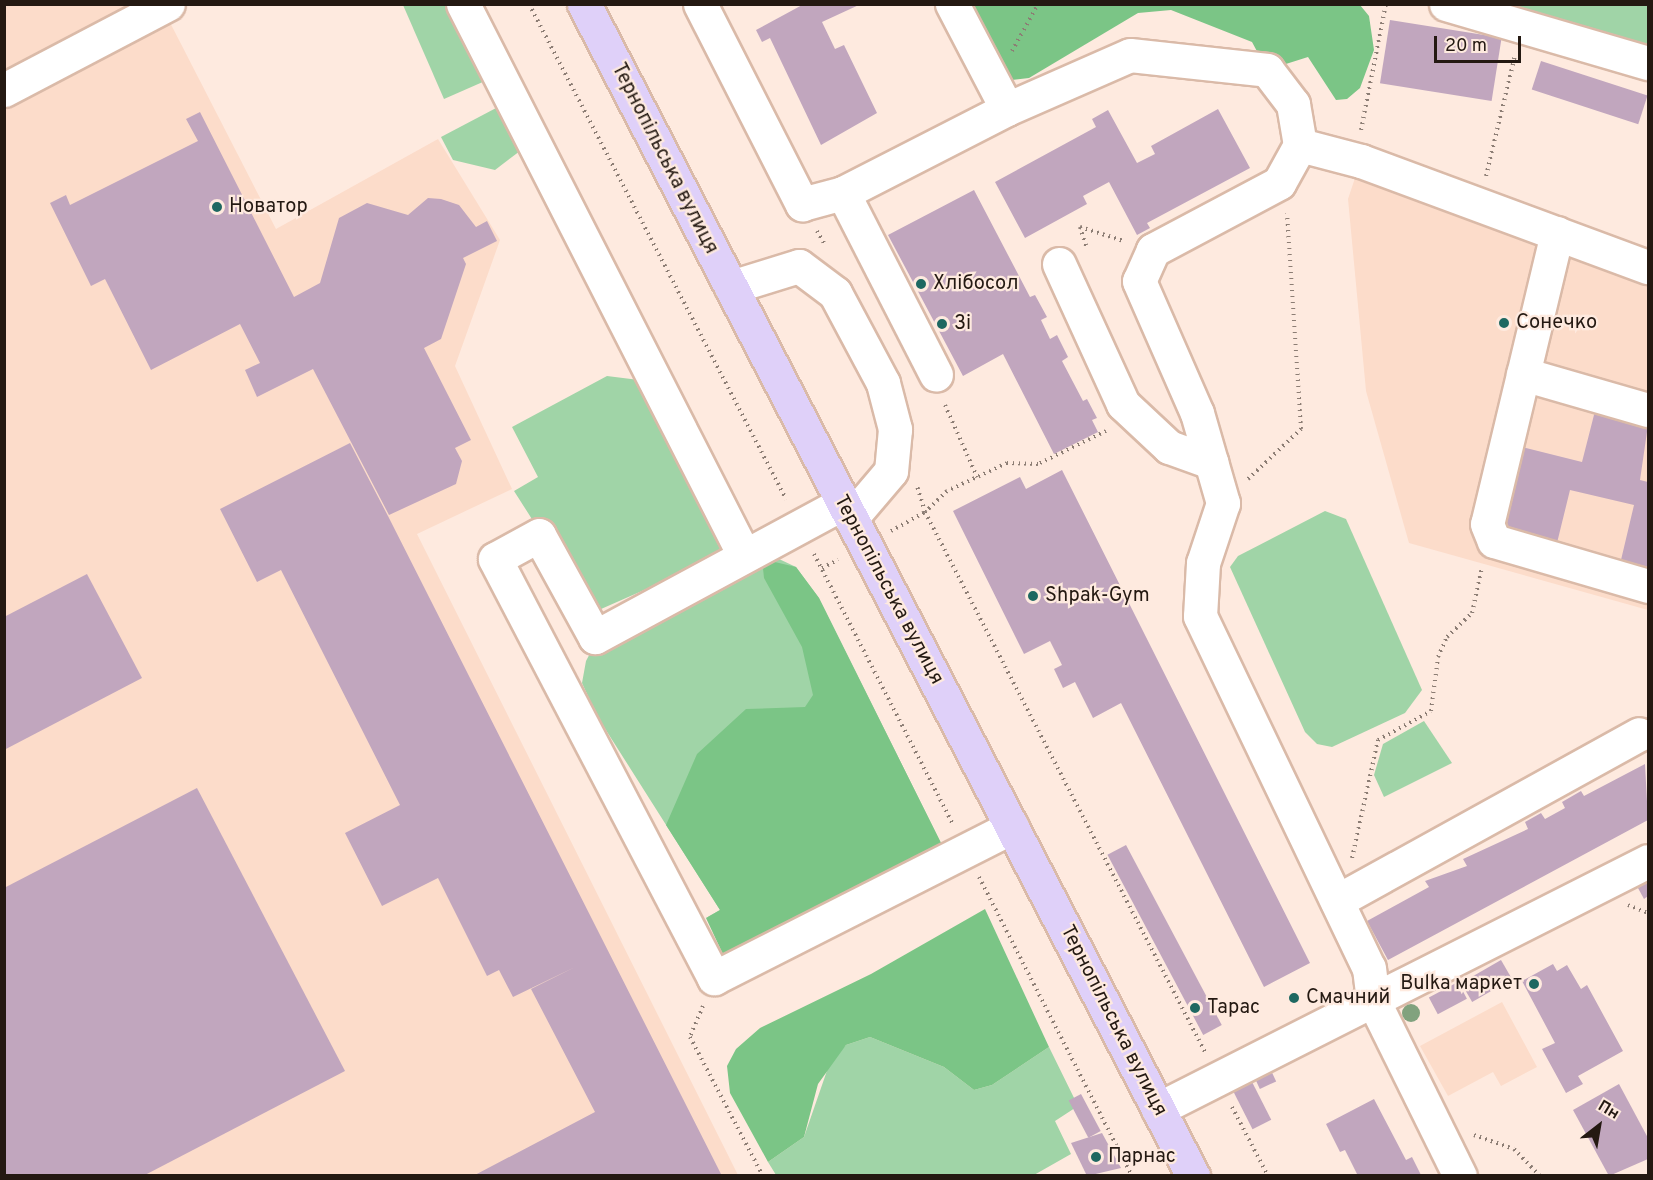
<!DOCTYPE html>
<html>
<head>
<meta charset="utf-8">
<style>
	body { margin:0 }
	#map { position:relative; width:1653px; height:1180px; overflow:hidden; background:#feeadf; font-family:Overpass,sans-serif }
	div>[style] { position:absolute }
	.built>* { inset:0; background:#fcdcca }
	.green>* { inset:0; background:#a0d4a7 }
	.forest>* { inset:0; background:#7bc586 }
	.building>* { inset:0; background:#c1a6be; transform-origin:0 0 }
	.path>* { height:4px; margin-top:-2px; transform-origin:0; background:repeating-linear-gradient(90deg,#8c7d74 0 1.5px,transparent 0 6px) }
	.roads { filter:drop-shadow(2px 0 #dabaa8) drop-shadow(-2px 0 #dabaa8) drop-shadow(0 2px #dabaa8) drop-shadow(0 -2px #dabaa8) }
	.minor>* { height:33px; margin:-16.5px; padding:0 16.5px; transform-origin:16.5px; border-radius:16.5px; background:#fff }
	.major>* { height:33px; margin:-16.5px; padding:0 16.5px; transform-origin:16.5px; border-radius:16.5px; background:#dfd0f9 }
	.trees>* { width:18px; height:18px; margin:-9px; border-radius:50%; background:#81a27e }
	.dots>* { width:16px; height:16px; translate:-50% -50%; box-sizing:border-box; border:3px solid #feeadf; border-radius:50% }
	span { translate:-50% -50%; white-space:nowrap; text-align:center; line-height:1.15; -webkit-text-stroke:4.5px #feeadf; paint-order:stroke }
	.street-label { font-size:20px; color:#241912 }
	.poi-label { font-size:20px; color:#241912 }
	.left { translate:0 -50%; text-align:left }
	.right { translate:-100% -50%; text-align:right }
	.frame { position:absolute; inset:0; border:6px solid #241912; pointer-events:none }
	.north { position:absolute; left:1569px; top:1096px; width:60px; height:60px; -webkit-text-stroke:4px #feeadf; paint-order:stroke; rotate:31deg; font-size:16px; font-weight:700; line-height:24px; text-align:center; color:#241912 }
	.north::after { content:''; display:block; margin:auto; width:21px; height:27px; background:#241912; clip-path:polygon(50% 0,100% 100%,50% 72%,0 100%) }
	.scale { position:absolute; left:1434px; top:36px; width:87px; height:27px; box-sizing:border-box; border:3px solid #241912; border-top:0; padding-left:8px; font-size:18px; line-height:21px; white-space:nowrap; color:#241912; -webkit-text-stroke:4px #feeadf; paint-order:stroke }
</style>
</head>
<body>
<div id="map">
	<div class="built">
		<i style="clip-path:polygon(5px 5px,161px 5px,276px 229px,438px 139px,500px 240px,455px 366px,512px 489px,417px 534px,738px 1175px,5px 1176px)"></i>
		<i style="clip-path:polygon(1363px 154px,1648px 256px,1648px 610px,1409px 543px,1366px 391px,1348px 199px)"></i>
		<i style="clip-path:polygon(1502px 1002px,1537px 1067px,1501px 1086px,1493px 1072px,1448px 1096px,1420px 1046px)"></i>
	</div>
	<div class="green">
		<i style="clip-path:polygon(403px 5px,446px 5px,485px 81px,444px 99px)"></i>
		<i style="clip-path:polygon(1503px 5px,1648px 6px,1648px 49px,1531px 11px)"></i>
		<i style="clip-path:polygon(498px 107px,520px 151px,495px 170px,453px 160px,441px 137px)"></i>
		<i style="clip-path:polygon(607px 376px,639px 380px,725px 549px,719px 557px,592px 613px,514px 491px,538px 477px,512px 427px)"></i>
		<i style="clip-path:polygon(1325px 511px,1346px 519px,1422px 690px,1405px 713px,1332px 747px,1317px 744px,1305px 732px,1230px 567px,1238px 556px)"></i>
		<i style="clip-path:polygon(779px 559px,796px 567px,819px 598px,945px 851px,706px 918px,720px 910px,597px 716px,582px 683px,586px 661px,596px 642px,675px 598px)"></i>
		<i style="clip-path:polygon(1424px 721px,1452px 763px,1384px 797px,1374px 775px,1383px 744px)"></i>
		<i style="clip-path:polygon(870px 1037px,944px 1067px,974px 1090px,992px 1085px,1049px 1047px,1078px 1106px,1055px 1121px,1071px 1154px,1034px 1175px,776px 1175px,768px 1162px,804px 1137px,830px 1062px,846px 1045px)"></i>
	</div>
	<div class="forest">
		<i style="clip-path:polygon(966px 5px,1360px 5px,1369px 16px,1374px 50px,1360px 88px,1347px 99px,1336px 100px,1308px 57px,1267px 70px,1252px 42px,1171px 10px,1138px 13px,1029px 78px,1012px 80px)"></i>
		<i style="clip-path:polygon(762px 559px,796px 567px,819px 598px,945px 851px,734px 978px,706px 918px,720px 910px,666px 825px,697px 754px,746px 709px,805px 707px,813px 695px,802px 647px,764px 578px)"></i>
		<i style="clip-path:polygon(985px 909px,1049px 1047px,992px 1085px,974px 1090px,944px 1067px,870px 1037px,846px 1045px,818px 1084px,804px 1137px,768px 1162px,730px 1093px,727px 1066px,736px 1049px,760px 1028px,871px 974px)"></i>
	</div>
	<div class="building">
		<i style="clip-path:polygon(804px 4px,861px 4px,822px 22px,835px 49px,844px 45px,877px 113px,821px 145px,770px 38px,762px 42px,756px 30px)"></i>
		<i style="left:1390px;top:20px;width:113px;height:64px;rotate:9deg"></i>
		<i style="left:1541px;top:61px;width:112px;height:30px;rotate:18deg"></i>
		<i style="clip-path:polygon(1218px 109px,1250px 168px,1147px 223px,1150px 228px,1137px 235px,1109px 182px,1083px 196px,1087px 204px,1025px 238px,995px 182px,1096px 127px,1092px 119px,1108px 110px,1137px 163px,1155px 154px,1151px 146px)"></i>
		<i style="clip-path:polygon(200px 112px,294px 297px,320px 283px,339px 218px,367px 203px,408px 215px,428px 198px,441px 199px,459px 205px,476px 227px,487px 221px,497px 241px,463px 258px,466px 264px,441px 339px,424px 348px,471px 440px,455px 448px,462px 461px,456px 484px,389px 515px,313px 369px,257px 397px,245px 370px,260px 363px,240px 324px,151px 370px,105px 279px,91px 286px,50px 203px,66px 195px,70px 205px,198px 141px,186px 119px)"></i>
		<i style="clip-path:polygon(974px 190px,1030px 297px,1035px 295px,1047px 317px,1041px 320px,1050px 339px,1057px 335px,1068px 357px,1062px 361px,1083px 401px,1087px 399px,1097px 418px,1092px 420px,1098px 432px,1054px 454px,1003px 354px,963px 376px,888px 235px)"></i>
		<i style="clip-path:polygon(1595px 411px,1648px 425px,1640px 480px,1648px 482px,1648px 567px,1621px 560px,1634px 505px,1570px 490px,1557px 543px,1502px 529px,1522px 447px,1582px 462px)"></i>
		<i style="clip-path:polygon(350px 443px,388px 516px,351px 535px,388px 516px,722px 1176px,473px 1176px,595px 1112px,531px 989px,575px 967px,513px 997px,499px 970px,487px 976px,438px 878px,382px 906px,345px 833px,400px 805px,281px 570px,257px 582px,220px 509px)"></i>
		<i style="clip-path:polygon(1062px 470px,1310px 963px,1264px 987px,1121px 703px,1093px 718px,1075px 682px,1063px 688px,1054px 669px,1062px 665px,1050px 641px,1024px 654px,953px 511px,1020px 477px,1026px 489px)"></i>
		<i style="clip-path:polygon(87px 574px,142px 678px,4px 750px,4px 617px)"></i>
		<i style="clip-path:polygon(1645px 764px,1648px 820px,1388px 960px,1367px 921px,1429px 887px,1425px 881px,1467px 866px,1463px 859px,1528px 829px,1525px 822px,1541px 813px,1545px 819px,1565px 808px,1562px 802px,1581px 791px,1584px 796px)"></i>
		<i style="clip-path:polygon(197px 788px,345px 1071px,143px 1176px,4px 1176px,4px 888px)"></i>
		<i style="left:1126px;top:845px;width:204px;height:21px;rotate:62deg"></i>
		<i style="clip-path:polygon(1648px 882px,1648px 896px,1644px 899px,1638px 888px)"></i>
		<i style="left:1501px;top:960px;width:22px;height:46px;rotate:60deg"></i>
		<i style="clip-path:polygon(1553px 964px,1557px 971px,1567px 965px,1581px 989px,1587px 985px,1623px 1051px,1578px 1076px,1583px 1084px,1566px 1093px,1542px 1049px,1555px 1043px,1522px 981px)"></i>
		<i style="left:1458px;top:982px;width:19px;height:33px;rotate:62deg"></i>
		<i style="left:1269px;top:1066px;width:17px;height:18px;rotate:65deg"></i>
		<i style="left:1249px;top:1076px;width:49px;height:21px;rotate:63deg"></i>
		<i style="clip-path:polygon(1619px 1084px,1648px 1138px,1648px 1159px,1609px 1176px,1573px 1110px)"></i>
		<i style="left:1081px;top:1094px;width:42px;height:14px;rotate:62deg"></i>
		<i style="clip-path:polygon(1374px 1099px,1406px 1160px,1412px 1157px,1421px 1175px,1358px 1176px,1345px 1150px,1340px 1152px,1326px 1124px)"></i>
		<i style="clip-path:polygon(1102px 1133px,1121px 1168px,1087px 1176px,1071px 1143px)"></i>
	</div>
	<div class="path">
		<i style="left:529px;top:4px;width:558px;rotate:62.56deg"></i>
		<i style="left:1012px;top:51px;width:54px;rotate:-61deg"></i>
		<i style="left:1361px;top:130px;width:128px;rotate:-78.8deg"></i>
		<i style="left:1486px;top:176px;width:124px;rotate:-76.5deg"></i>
		<i style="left:1080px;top:227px;width:46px;rotate:17.7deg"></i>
		<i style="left:1080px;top:227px;width:20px;rotate:72deg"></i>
		<i style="left:817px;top:231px;width:16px;rotate:60deg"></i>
		<i style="left:945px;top:405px;width:79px;rotate:66deg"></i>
		<i style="left:1106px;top:431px;width:76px;rotate:154.1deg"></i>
		<i style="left:1038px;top:464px;width:31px;rotate:-178deg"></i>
		<i style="left:1007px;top:463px;width:66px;rotate:155deg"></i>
		<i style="left:947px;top:491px;width:30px;rotate:136deg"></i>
		<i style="left:925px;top:512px;width:608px;rotate:62.59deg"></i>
		<i style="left:1248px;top:479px;width:73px;rotate:-43.3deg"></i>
		<i style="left:1301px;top:429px;width:216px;rotate:-93.7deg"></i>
		<i style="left:891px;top:531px;width:39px;rotate:-29deg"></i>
		<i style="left:925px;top:512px;width:27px;rotate:-107deg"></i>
		<i style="left:814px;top:554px;width:305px;rotate:62.8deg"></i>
		<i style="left:822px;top:568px;width:18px;rotate:-27deg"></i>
		<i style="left:1352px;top:858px;width:121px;rotate:-77.6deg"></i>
		<i style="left:1378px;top:740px;width:60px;rotate:-28.7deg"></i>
		<i style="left:1431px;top:711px;width:54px;rotate:-82.6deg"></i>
		<i style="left:1438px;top:657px;width:22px;rotate:-66deg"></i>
		<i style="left:1447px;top:637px;width:35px;rotate:-44deg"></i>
		<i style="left:1472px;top:613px;width:47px;rotate:-77.7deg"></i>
		<i style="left:979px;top:877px;width:336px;rotate:62.9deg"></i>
		<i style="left:1628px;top:905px;width:22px;rotate:22deg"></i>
		<i style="left:703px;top:1006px;width:34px;rotate:113deg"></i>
		<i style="left:690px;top:1037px;width:157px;rotate:62.3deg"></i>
		<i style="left:1232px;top:1107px;width:78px;rotate:62.4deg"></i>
		<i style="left:1474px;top:1135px;width:42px;rotate:19.3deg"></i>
		<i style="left:1514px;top:1149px;width:37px;rotate:46deg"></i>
	</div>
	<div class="roads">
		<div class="minor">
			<i style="left:463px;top:4px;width:619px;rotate:62.98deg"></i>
			<i style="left:700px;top:4px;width:225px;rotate:63deg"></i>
			<i style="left:802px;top:204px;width:42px;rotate:-15deg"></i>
			<i style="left:843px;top:193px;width:184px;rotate:-27.1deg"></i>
			<i style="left:1007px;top:109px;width:119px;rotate:-117.6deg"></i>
			<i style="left:1446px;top:4px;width:210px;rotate:16.3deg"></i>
			<i style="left:4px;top:90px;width:185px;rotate:-27.7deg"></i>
			<i style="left:1007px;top:109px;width:134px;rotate:-23.7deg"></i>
			<i style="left:1130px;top:55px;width:138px;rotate:6.2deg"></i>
			<i style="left:1267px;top:70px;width:43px;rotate:52.6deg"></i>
			<i style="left:1293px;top:104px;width:42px;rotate:80.3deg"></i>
			<i style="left:1300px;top:145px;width:43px;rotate:118.9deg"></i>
			<i style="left:1279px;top:183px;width:143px;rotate:152deg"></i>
			<i style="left:1153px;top:250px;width:34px;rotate:114deg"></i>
			<i style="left:1139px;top:281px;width:144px;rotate:66.3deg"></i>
			<i style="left:1197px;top:413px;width:94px;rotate:73.9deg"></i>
			<i style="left:1223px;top:503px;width:63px;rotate:108.4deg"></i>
			<i style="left:1203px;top:563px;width:53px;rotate:93.2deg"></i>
			<i style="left:1200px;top:616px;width:390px;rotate:64.4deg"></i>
			<i style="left:1369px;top:968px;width:32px;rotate:83deg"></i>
			<i style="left:1373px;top:1000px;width:196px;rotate:63.7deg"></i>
			<i style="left:1300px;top:145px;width:63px;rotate:14.7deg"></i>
			<i style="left:1361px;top:161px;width:306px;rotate:20.3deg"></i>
			<i style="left:843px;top:193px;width:204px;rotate:62.9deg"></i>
			<i style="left:1557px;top:233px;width:299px;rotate:103.5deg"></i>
			<i style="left:1487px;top:524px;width:18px;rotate:68deg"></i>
			<i style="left:1494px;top:541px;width:160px;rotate:16.3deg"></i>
			<i style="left:1059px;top:264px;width:154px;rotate:65.4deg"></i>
			<i style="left:1123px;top:404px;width:63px;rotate:43.1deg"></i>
			<i style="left:1169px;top:447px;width:45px;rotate:19.7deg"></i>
			<i style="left:731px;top:287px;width:71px;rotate:-17.2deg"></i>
			<i style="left:799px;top:266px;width:45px;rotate:36.9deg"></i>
			<i style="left:835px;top:293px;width:102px;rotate:61.9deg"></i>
			<i style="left:883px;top:383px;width:48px;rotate:75.4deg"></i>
			<i style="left:895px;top:429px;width:42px;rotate:95.4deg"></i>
			<i style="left:891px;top:471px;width:62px;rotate:130.4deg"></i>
			<i style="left:1523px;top:374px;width:130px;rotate:16.1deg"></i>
			<i style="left:843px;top:503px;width:282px;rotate:151.6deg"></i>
			<i style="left:595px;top:637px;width:116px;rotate:-118.8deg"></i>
			<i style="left:539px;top:535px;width:50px;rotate:151.4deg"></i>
			<i style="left:495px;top:559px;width:473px;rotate:62.4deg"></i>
			<i style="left:714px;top:978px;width:334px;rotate:-26.9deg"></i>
			<i style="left:1337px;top:901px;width:345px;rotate:-28.9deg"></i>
			<i style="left:1158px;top:1109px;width:549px;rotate:-26.84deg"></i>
		</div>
		<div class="major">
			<i style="left:584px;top:4px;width:1321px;rotate:62.54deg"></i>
		</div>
	</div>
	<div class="trees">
		<i style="left:1411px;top:1013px"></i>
	</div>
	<div class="dots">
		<i style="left:217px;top:207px;background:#1e6861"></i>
		<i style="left:921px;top:284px;background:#1e6861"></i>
		<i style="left:1504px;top:323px;background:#1e6861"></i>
		<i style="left:942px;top:324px;background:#1e6861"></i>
		<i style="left:1033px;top:596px;background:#1e6861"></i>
		<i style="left:1534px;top:984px;background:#1e6861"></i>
		<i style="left:1294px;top:998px;background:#1e6861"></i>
		<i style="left:1195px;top:1008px;background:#1e6861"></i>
		<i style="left:1096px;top:1157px;background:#1e6861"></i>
	</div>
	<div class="street-label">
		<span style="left:664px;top:159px;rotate:63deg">Тернопільська вулиця</span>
		<span style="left:888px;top:590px;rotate:62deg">Тернопільська вулиця</span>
		<span style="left:1113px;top:1021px;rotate:63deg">Тернопільська вулиця</span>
	</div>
	<div class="poi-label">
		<span class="left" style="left:229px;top:207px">Новатор</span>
		<span class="left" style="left:933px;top:284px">Хлібосол</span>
		<span class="left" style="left:1516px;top:323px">Сонечко</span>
		<span class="left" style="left:954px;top:324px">3і</span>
		<span class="left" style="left:1045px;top:596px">Shpak-Gym</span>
		<span class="right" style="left:1522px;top:984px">Bulka маркет</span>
		<span class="left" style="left:1306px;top:998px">Смачний</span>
		<span class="left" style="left:1207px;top:1008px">Тарас</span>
		<span class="left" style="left:1108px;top:1157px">Парнас</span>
	</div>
	<div class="frame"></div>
	<div class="north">Пн</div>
	<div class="scale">20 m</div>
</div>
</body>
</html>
